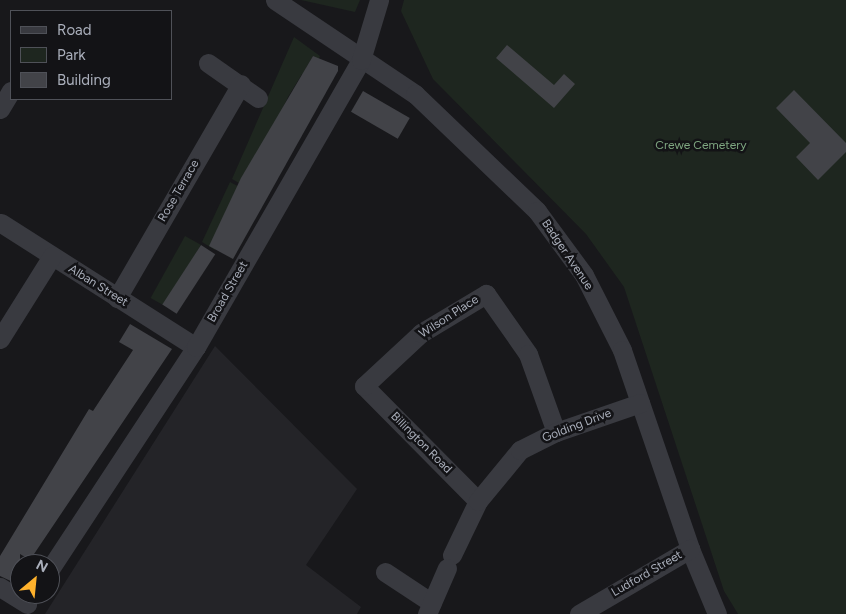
<!DOCTYPE html>
<html>
<head>
<meta charset="utf-8">
<style>
	body { margin:0 }
	#map { position:relative; width:846px; height:614px; overflow:hidden; background:#18181b; font-family:Figtree,sans-serif }
	div>[style] { position:absolute }
	.built>* { inset:0; background:#242428 }
	.green>* { inset:0; background:#1e261f; transform-origin:0 0 }
	.building>* { inset:0; background:#424348; transform-origin:0 0 }
	.minor>* { height:19px; margin:-9.5px; padding:0 9.5px; transform-origin:9.5px; border-radius:9.5px; background:#393a40 }
	span { translate:-50% -50%; white-space:nowrap; text-align:center; line-height:1.15; -webkit-text-stroke:5px #131316; paint-order:stroke }
	.park-label { font-size:12px; color:#7fa781 }
	.street-label { font-size:12px; color:#aaafbb }
	.legend { position:absolute; left:10px; top:10px; width:162px; height:90px; box-sizing:border-box; background:#131316; border:1px solid #4f5158; margin:0; padding:6px 9px; list-style:none; font-size:15px; color:#aaafbb }
	.legend li { display:flex; align-items:center; gap:10px; height:25px }
	.legend b { width:25px; border:1px solid #4f5158 }
	.north { position:absolute; left:10px; top:554px; width:50px; height:50px; box-sizing:border-box; background:#131316; border:1px solid #4f5158; border-radius:50%; rotate:28deg; font-size:14px; font-weight:700; line-height:20px; text-align:center; color:#aaafbb }
	.north::after { content:''; display:block; margin:auto; width:18px; height:22px; background:#ffb22c; clip-path:polygon(50% 0,100% 100%,50% 72%,0 100%) }
</style>
</head>
<body>
<div id="map">
	<div class="built">
		<i style="clip-path:polygon(215px 346px,357px 489px,306px 565px,361px 607px,357px 614px,45px 614px)"></i>
	</div>
	<div class="green">
		<i style="clip-path:polygon(301px 0,360px 0,355px 12px)"></i>
		<i style="clip-path:polygon(404px 0,846px 0,846px 614px,738px 614px,724px 591px,624px 287px,586px 234px,433px 79px,401px 11px)"></i>
		<i style="clip-path:polygon(294px 37px,320px 56px,318px 60px,313px 56px,306px 68px,311px 72px,308px 77px,302px 74px,288px 97px,246px 187px,232px 179px)"></i>
		<i style="clip-path:polygon(230px 182px,247px 191px,215px 250px,202px 242px)"></i>
		<i style="left:185px;top:236px;width:18px;height:71px;rotate:29deg"></i>
	</div>
	<div class="building">
		<i style="clip-path:polygon(507px 45px,554px 85px,564px 74px,575px 84px,554px 108px,496px 58px)"></i>
		<i style="clip-path:polygon(313px 56px,338px 66px,338px 71px,233px 259px,209px 246px,241px 178px)"></i>
		<i style="clip-path:polygon(794px 90px,846px 143px,846px 152px,818px 180px,796px 157px,810px 143px,776px 108px)"></i>
		<i style="left:363px;top:91px;width:54px;height:24px;rotate:30deg"></i>
		<i style="left:201px;top:245px;width:17px;height:71px;rotate:33deg"></i>
		<i style="clip-path:polygon(130px 324px,172px 349px,30px 560px,20px 554px,20px 576px,15px 583px,0 576px,0 556px,89px 409px,93px 411px,133px 350px,119px 342px)"></i>
	</div>
	<div class="minor">
		<i style="left:275px;top:0;width:169px;rotate:33.9deg"></i>
		<i style="left:415px;top:94px;width:169px;rotate:43.8deg"></i>
		<i style="left:537px;top:211px;width:79px;rotate:53.7deg"></i>
		<i style="left:584px;top:275px;width:84px;rotate:63.1deg"></i>
		<i style="left:622px;top:350px;width:210px;rotate:71.1deg"></i>
		<i style="left:690px;top:549px;width:70px;rotate:67.4deg"></i>
		<i style="left:208px;top:63px;width:61px;rotate:35deg"></i>
		<i style="left:0;top:109px;width:21px;rotate:-59deg"></i>
		<i style="left:1px;top:223px;width:231px;rotate:32.5deg"></i>
		<i style="left:117px;top:298px;width:247px;rotate:-59.9deg"></i>
		<i style="left:0;top:339px;width:98px;rotate:-57.9deg"></i>
		<i style="left:478px;top:501px;width:162px;rotate:-134.7deg"></i>
		<i style="left:364px;top:386px;width:78px;rotate:-42.9deg"></i>
		<i style="left:421px;top:333px;width:76px;rotate:-31deg"></i>
		<i style="left:486px;top:294px;width:73px;rotate:55deg"></i>
		<i style="left:528px;top:354px;width:83px;rotate:70.3deg"></i>
		<i style="left:452px;top:555px;width:60px;rotate:-64.3deg"></i>
		<i style="left:478px;top:501px;width:66px;rotate:-50.5deg"></i>
		<i style="left:520px;top:450px;width:40px;rotate:-26.6deg"></i>
		<i style="left:556px;top:432px;width:89px;rotate:-19deg"></i>
		<i style="left:50px;top:569px;width:266px;rotate:-56.7deg"></i>
		<i style="left:196px;top:347px;width:331px;rotate:-60.1deg"></i>
		<i style="left:361px;top:60px;width:63px;rotate:-73.3deg"></i>
		<i style="left:385px;top:572px;width:56px;rotate:33.4deg"></i>
		<i style="left:0;top:587px;width:32px;rotate:32deg"></i>
		<i style="left:427px;top:614px;width:50px;rotate:-66.5deg"></i>
		<i style="left:579px;top:614px;width:129px;rotate:-30.4deg"></i>
	</div>
	<div class="park-label">
		<span style="left:701px;top:146px">Crewe Cemetery</span>
	</div>
	<div class="street-label">
		<span style="left:179px;top:191px;rotate:-60deg">Rose Terrace</span>
		<span style="left:567px;top:255px;rotate:56deg">Badger Avenue</span>
		<span style="left:98px;top:286px;rotate:32deg">Alban Street</span>
		<span style="left:228px;top:292px;rotate:-60deg">Broad Street</span>
		<span style="left:449px;top:317px;rotate:-33deg">Wilson Place</span>
		<span style="left:577px;top:426px;rotate:-21deg">Golding Drive</span>
		<span style="left:421px;top:443px;rotate:45deg">Billington Road</span>
		<span style="left:647px;top:574px;rotate:-30deg">Ludford Street</span>
	</div>
	<ul class="legend">
	<li><b style="height:6px;background:#393a40"></b>Road</li>
	<li><b style="height:14px;background:#1e261f"></b>Park</li>
	<li><b style="height:14px;background:#424348"></b>Building</li>
	</ul>
	<div class="north">N</div>
</div>
</body>
</html>
